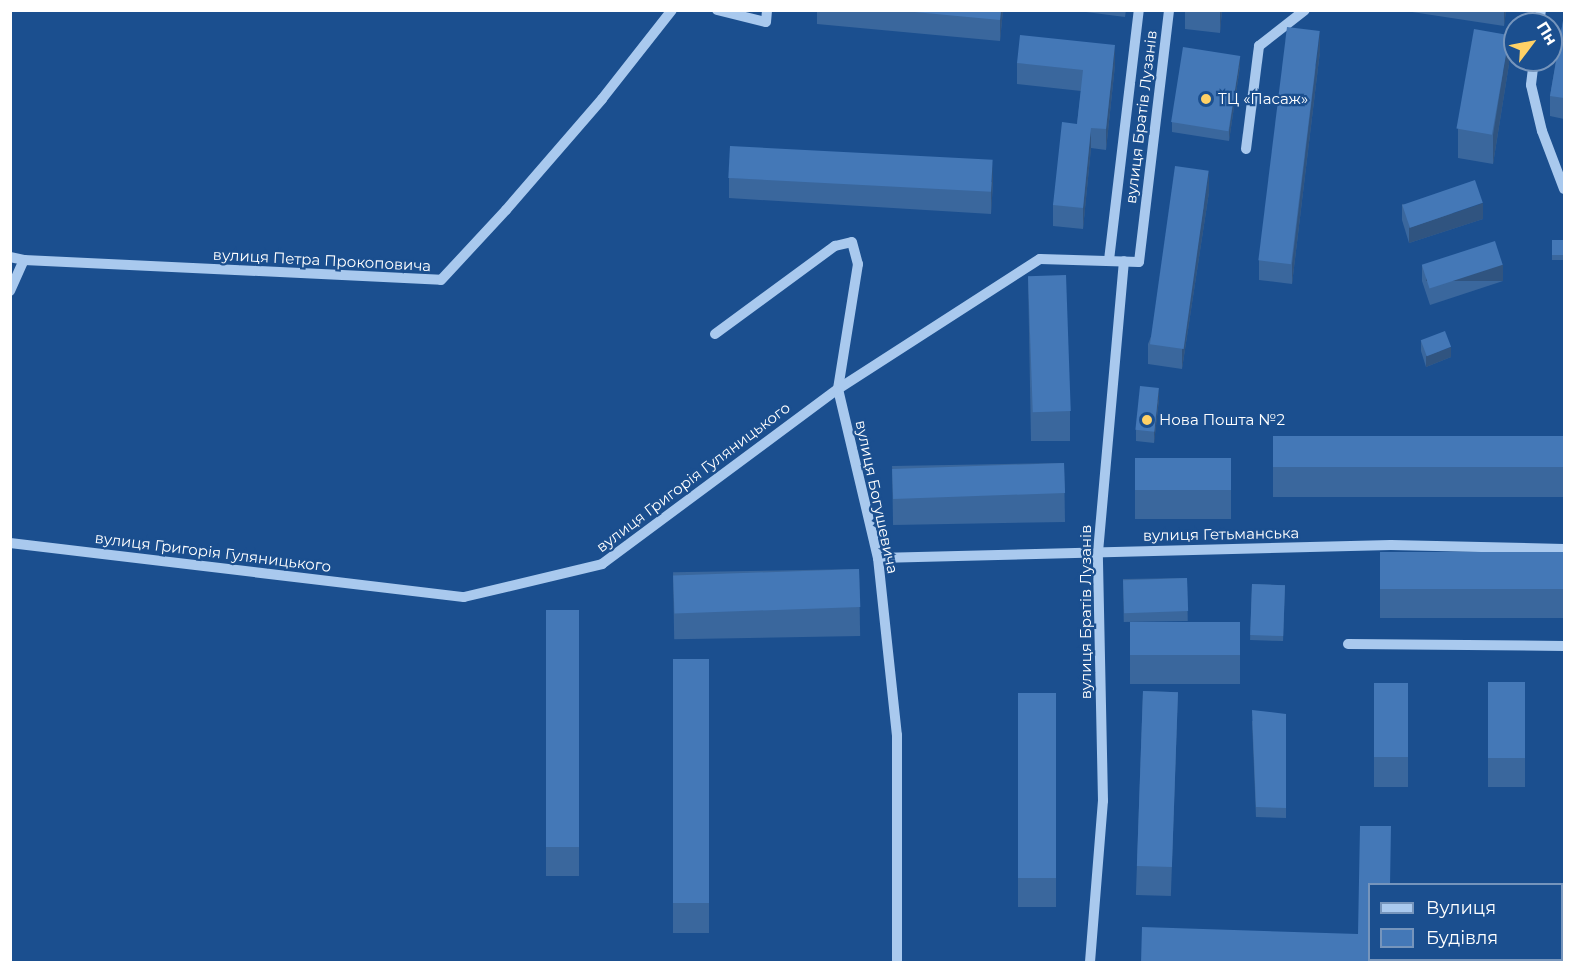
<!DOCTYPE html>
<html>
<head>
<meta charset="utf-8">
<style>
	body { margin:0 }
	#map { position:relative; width:1575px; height:973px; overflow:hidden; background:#1b4f8f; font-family:Montserrat,sans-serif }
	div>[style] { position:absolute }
	.minor>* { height:10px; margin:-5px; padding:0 5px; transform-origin:5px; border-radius:5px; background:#a9c9ee }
	.wall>* { inset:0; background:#3a679d; transform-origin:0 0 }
	.shaded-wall>* { inset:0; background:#305480; transform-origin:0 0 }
	.building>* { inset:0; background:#4478b7; transform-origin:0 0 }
	.dots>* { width:16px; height:16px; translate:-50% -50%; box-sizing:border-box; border:3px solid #1b4f8f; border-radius:50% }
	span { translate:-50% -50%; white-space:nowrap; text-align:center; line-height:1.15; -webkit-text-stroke:4.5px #1b4f8f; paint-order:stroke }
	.poi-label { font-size:15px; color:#fff }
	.left { translate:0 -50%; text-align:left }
	.street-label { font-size:15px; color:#fff }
	.frame { position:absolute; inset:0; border:12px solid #fff; pointer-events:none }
	.legend { position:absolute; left:1368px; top:883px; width:195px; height:78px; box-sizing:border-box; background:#1b4f8f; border:2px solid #7695bc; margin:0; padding:8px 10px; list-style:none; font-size:18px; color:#fff }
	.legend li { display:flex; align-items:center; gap:12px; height:30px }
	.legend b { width:30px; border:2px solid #7695bc }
	.north { position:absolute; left:1503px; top:12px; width:60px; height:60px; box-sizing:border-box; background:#1b4f8f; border:2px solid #7695bc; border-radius:50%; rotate:58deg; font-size:16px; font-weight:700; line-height:24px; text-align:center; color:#fff }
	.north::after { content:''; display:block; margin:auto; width:21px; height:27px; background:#ffd166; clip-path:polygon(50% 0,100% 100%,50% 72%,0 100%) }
</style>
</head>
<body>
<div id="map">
	<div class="minor">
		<i style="left:717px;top:10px;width:50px;rotate:13.8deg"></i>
		<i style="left:766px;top:22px;width:12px;rotate:-85deg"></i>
		<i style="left:1539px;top:24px;width:14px;rotate:-82deg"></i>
		<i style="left:1534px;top:60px;width:25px;rotate:97deg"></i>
		<i style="left:1531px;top:85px;width:47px;rotate:76.6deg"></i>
		<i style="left:1542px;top:131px;width:62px;rotate:69.2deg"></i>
		<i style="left:1246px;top:149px;width:104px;rotate:-82.8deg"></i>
		<i style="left:1259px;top:46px;width:58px;rotate:-38deg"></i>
		<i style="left:10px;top:257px;width:14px;rotate:12deg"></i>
		<i style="left:1109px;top:260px;width:252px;rotate:-83.2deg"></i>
		<i style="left:10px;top:291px;width:34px;rotate:-66deg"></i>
		<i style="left:24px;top:260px;width:417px;rotate:2.7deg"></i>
		<i style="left:441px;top:280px;width:96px;rotate:-47.1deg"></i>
		<i style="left:506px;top:210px;width:147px;rotate:-49.1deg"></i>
		<i style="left:602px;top:99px;width:113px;rotate:-51.8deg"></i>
		<i style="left:715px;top:334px;width:149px;rotate:-36.3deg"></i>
		<i style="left:835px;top:246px;width:17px;rotate:-13deg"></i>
		<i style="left:852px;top:242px;width:23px;rotate:75deg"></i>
		<i style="left:858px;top:264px;width:127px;rotate:99.1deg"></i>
		<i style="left:838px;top:389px;width:174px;rotate:76.7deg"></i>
		<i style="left:878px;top:558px;width:178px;rotate:83.9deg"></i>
		<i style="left:897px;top:735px;width:227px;rotate:90deg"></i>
		<i style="left:10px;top:543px;width:457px;rotate:6.8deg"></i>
		<i style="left:464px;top:597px;width:142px;rotate:-13.4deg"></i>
		<i style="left:602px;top:564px;width:294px;rotate:-36.6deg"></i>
		<i style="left:838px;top:389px;width:240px;rotate:-32.8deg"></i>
		<i style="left:1040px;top:259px;width:99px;rotate:1.7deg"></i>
		<i style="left:1139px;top:262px;width:254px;rotate:-83.2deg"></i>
		<i style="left:878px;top:558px;width:513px;rotate:-1.45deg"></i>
		<i style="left:1391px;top:545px;width:173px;rotate:1.3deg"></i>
		<i style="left:1348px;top:644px;width:216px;rotate:0.5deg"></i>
		<i style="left:1090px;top:962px;width:162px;rotate:-85.4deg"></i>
		<i style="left:1103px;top:801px;width:249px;rotate:-91.2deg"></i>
		<i style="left:1098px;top:552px;width:292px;rotate:-84.9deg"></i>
	</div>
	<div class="wall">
		<i style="clip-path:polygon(817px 10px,1003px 10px,1000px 41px,817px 24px)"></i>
		<i style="clip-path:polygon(1086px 10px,1126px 10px,1125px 17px,1086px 12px)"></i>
		<i style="clip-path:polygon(1185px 10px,1222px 10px,1220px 33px,1185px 29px)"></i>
		<i style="clip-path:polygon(1399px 10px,1506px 10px,1504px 26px)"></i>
		<i style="clip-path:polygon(1564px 15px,1564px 119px,1550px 116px,1550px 96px)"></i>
		<i style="clip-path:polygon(1320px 51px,1292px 284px,1259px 280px,1259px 260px)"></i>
		<i style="clip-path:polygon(1017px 63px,1115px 65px,1106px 150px,1091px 148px,1083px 229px,1053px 226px,1053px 205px,1077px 124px,1081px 91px,1017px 84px)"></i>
		<i style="clip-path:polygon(1509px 64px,1493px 164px,1458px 158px,1458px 129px)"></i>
		<i style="clip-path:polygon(1240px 66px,1229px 141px,1172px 132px,1172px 122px)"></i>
		<i style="clip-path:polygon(729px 178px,993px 182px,991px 214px,729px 198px)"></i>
		<i style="clip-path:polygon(1209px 192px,1182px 369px,1148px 364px,1148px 344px)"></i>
		<i style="clip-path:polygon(1402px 204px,1483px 219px,1409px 243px,1402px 220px)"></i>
		<i style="left:1552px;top:240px;width:12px;height:20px"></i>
		<i style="clip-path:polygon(1422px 265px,1503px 281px,1430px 305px,1422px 281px)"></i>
		<i style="clip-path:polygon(1028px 276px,1070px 411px,1070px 441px,1031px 441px)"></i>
		<i style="clip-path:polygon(1421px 341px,1451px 357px,1426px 367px,1421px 351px)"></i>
		<i style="clip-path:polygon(1159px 399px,1154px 443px,1136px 441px,1136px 430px)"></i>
		<i style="left:1564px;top:436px;width:61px;height:291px;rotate:90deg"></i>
		<i style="left:1231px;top:458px;width:61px;height:96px;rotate:90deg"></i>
		<i style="left:1064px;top:463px;width:59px;height:172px;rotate:89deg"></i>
		<i style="left:1564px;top:552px;width:66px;height:184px;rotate:90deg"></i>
		<i style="left:859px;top:569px;width:67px;height:186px;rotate:89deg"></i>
		<i style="left:1187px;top:578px;width:43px;height:64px;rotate:89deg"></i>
		<i style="left:1252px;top:584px;width:33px;height:56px;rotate:2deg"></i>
		<i style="left:546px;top:610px;width:33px;height:266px"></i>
		<i style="left:1240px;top:622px;width:62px;height:110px;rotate:90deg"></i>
		<i style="left:673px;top:659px;width:36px;height:274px"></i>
		<i style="left:1488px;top:682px;width:37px;height:105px"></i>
		<i style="left:1374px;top:683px;width:34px;height:104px"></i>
		<i style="left:1143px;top:691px;width:35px;height:204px;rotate:2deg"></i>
		<i style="left:1018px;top:693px;width:38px;height:214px"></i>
		<i style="clip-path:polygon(1286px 714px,1286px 818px,1256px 817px,1252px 721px)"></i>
	</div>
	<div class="shaded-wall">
		<i style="clip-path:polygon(1001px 10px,1003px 10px,1000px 41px,1000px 20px)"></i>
		<i style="clip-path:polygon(1220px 10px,1222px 10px,1220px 33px)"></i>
		<i style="clip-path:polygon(1504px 10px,1506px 10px,1504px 26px)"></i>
		<i style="clip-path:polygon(1320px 31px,1320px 51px,1292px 284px,1292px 264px)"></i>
		<i style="clip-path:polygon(1509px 35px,1509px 64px,1493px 164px,1493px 135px)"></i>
		<i style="clip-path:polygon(1115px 45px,1115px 65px,1106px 150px,1106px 129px)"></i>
		<i style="clip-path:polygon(1240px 56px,1240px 66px,1229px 141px,1229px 131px)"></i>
		<i style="clip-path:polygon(1091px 128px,1091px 148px,1083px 229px,1083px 208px)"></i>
		<i style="clip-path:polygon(993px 162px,993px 182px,991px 214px,991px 193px)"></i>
		<i style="clip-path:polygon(1209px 171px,1209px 192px,1182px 369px,1182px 349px)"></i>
		<i style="clip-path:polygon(1483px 203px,1483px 219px,1409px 243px,1409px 228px)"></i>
		<i style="left:1503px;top:265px;width:16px;height:77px;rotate:90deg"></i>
		<i style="clip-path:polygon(1451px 347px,1451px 357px,1426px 367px,1426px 356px)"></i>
		<i style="clip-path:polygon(1159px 388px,1159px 399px,1154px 443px,1154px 432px)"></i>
	</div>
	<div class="building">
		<i style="clip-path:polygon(893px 10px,1001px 10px,1000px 20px)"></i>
		<i style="clip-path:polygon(1564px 15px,1564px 98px,1550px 96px)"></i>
		<i style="left:1287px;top:27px;width:33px;height:235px;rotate:7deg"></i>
		<i style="left:1474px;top:29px;width:36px;height:101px;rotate:10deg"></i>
		<i style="clip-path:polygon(1020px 35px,1115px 45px,1106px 129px,1091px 128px,1083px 208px,1053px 205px,1062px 122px,1077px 124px,1083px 70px,1017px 63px)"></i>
		<i style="left:1183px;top:47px;width:58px;height:76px;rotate:9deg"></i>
		<i style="left:730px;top:146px;width:263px;height:32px;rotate:3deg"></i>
		<i style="left:1175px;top:166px;width:34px;height:180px;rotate:8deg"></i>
		<i style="left:1475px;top:180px;width:24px;height:77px;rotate:71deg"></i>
		<i style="left:1552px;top:240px;width:12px;height:15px"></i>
		<i style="left:1495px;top:241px;width:25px;height:77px;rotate:72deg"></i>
		<i style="left:1066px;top:275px;width:136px;height:38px;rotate:88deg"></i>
		<i style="left:1445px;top:331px;width:17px;height:26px;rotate:69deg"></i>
		<i style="left:1140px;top:386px;width:19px;height:44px;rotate:6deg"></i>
		<i style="left:1564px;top:436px;width:31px;height:291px;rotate:90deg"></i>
		<i style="left:1231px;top:458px;width:32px;height:96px;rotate:90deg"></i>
		<i style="left:1064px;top:463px;width:30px;height:172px;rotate:88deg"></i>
		<i style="left:1564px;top:552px;width:37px;height:184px;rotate:90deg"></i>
		<i style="left:859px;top:569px;width:38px;height:186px;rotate:88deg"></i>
		<i style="left:1187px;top:578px;width:33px;height:64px;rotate:88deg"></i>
		<i style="left:1252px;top:584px;width:33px;height:51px;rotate:2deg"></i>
		<i style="left:546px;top:610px;width:33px;height:237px"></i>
		<i style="left:1240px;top:622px;width:33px;height:110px;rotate:90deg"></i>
		<i style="left:673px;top:659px;width:36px;height:244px"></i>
		<i style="left:1488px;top:682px;width:37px;height:76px"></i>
		<i style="left:1374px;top:683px;width:34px;height:74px"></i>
		<i style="left:1143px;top:691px;width:35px;height:175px;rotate:2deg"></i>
		<i style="left:1018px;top:693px;width:38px;height:185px"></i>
		<i style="clip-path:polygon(1252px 710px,1286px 714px,1286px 808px,1256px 807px)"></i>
		<i style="clip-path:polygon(1360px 826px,1391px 826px,1390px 885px,1370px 885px,1370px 960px,1467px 960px,1467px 963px,1141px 963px,1142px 927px,1358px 934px)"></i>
	</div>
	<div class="dots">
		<i style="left:1206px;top:99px;background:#ffd166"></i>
		<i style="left:1147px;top:420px;background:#ffd166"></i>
	</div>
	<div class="poi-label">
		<span class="left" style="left:1218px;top:99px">ТЦ «Пасаж»</span>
		<span class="left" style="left:1159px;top:420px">Нова Пошта №2</span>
	</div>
	<div class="street-label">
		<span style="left:1141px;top:117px;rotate:-83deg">вулиця Братів Лузанів</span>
		<span style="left:322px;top:260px;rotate:3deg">вулиця Петра Прокоповича</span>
		<span style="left:693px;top:477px;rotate:-37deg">вулиця Григорія Гуляницького</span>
		<span style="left:877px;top:497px;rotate:78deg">вулиця Богушевича</span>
		<span style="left:1221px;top:534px;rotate:-1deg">вулиця Гетьманська</span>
		<span style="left:213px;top:552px;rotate:7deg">вулиця Григорія Гуляницького</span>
		<span style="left:1086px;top:612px;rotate:-90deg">вулиця Братів Лузанів</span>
	</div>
	<div class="frame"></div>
	<ul class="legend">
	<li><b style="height:8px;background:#a9c9ee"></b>Вулиця</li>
	<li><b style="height:16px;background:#4478b7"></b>Будівля</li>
	</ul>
	<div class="north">Пн</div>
</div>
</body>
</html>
